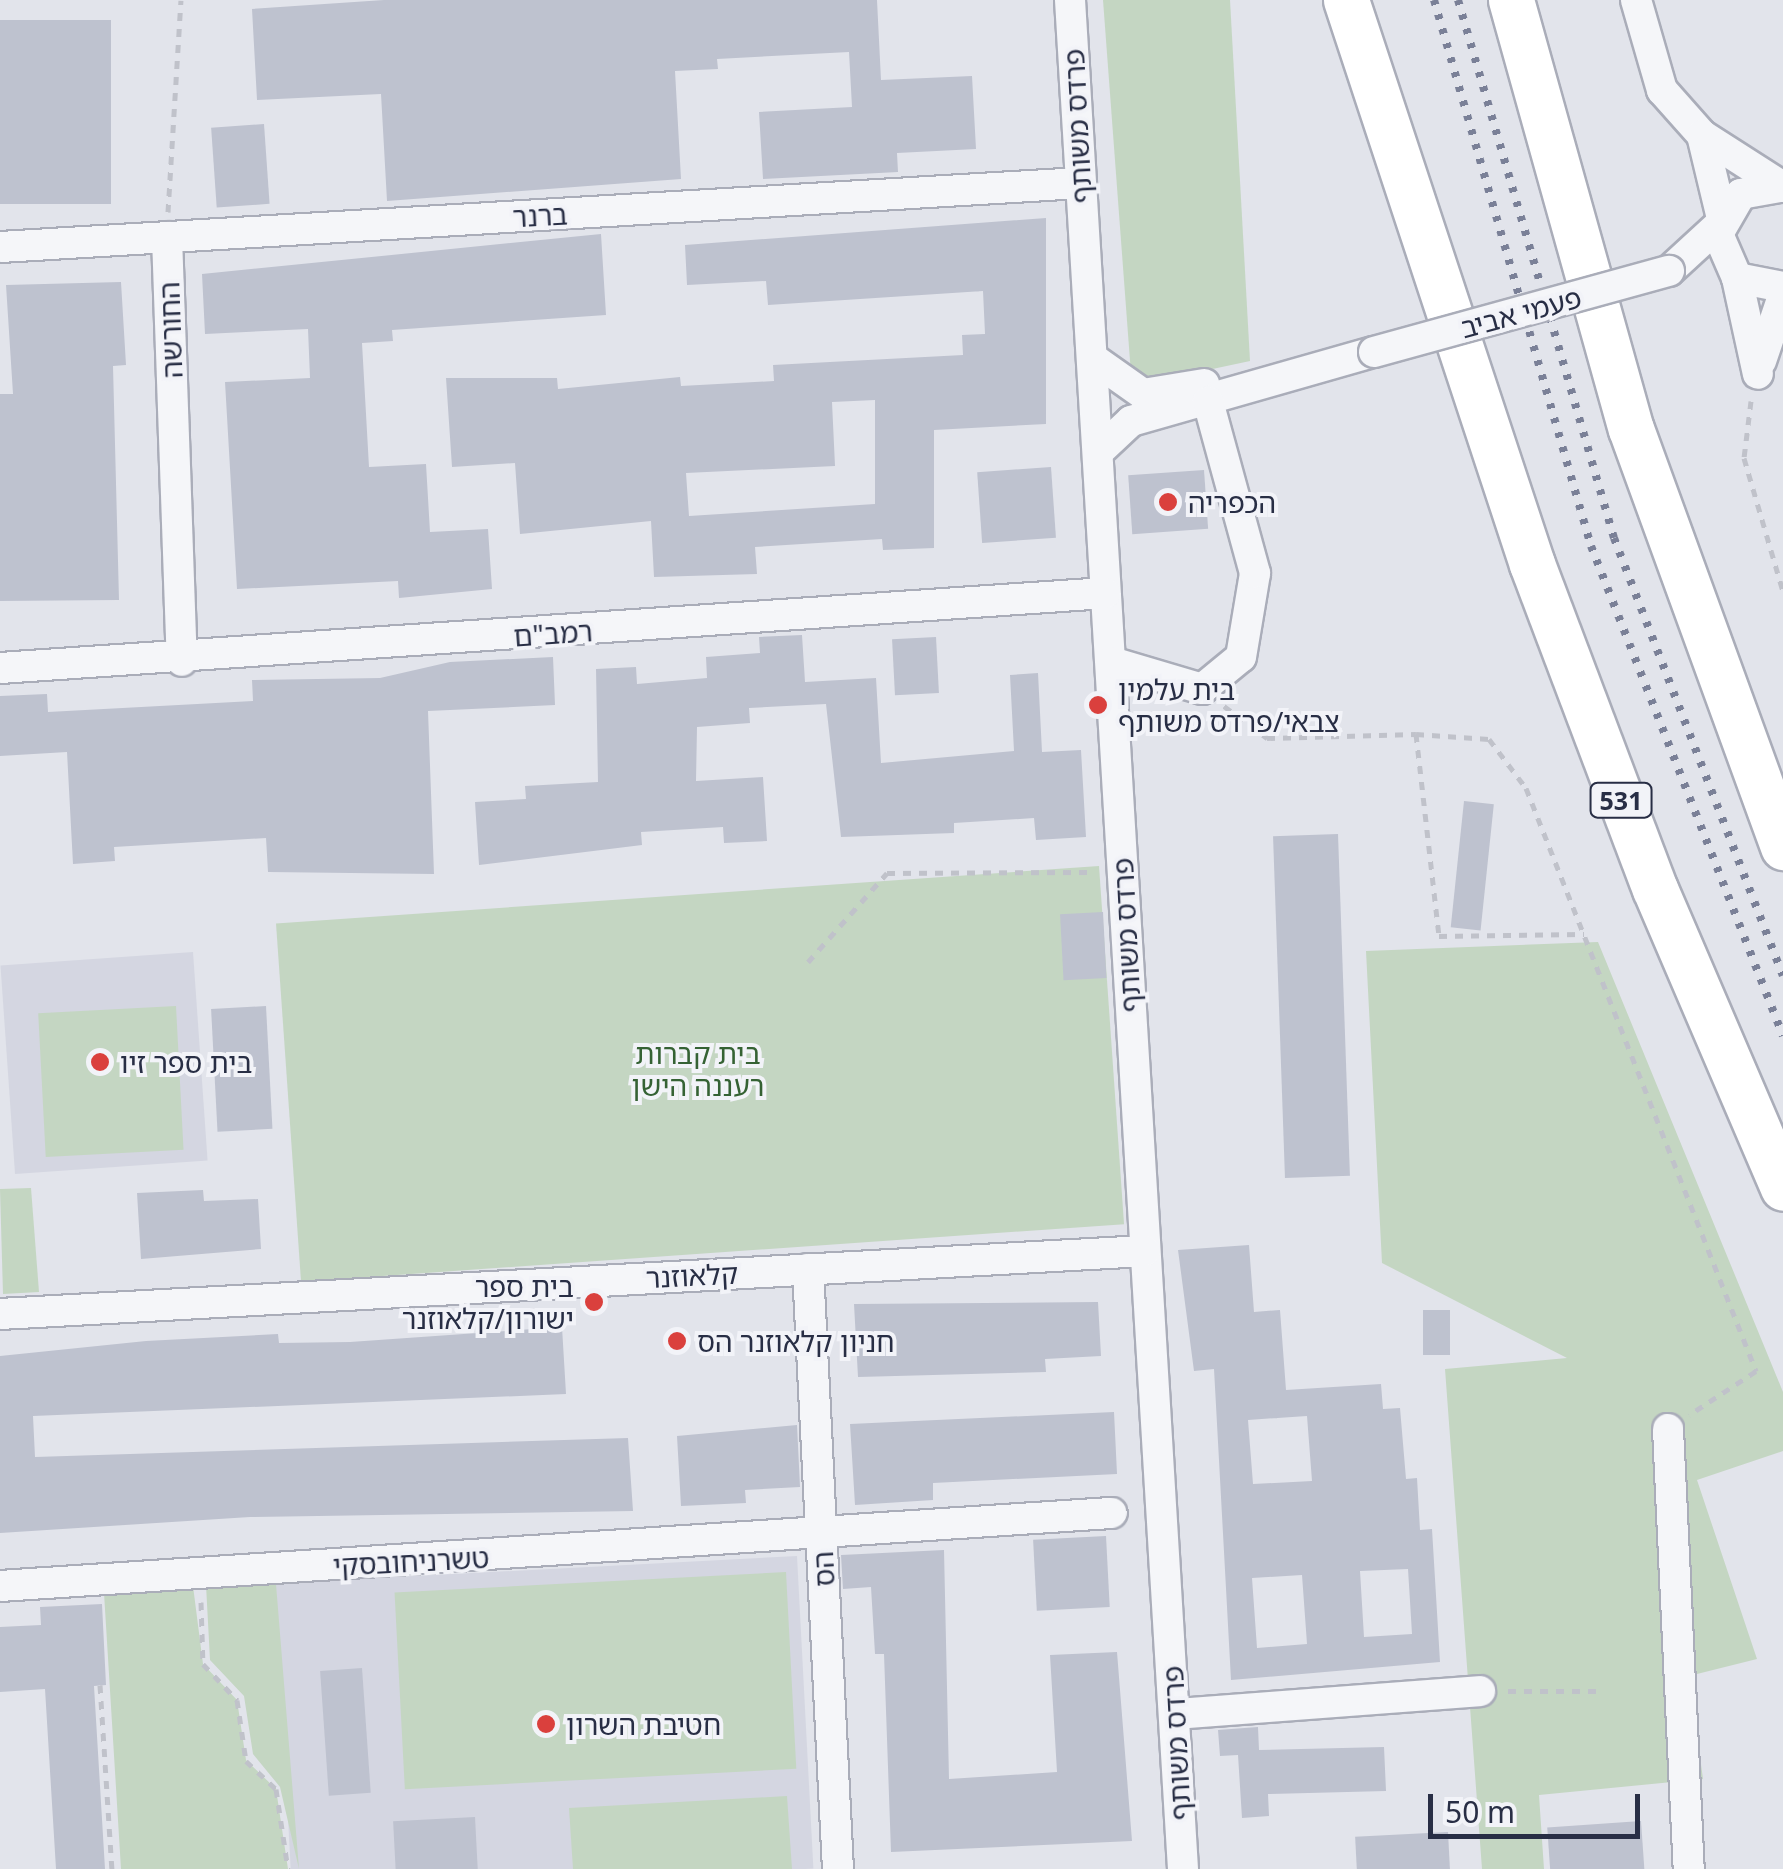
<!DOCTYPE html>
<html>
<head>
<meta charset="utf-8">
<style>
	body { margin:0 }
	#map { position:relative; width:1783px; height:1869px; overflow:hidden; background:#e2e4eb; font-family:"Noto Sans","Noto Sans Hebrew",sans-serif }
	div>[style] { position:absolute }
	.built>* { inset:0; background:#d4d6e1; transform-origin:0 0 }
	.green>* { inset:0; background:#c4d6c2; transform-origin:0 0 }
	.building>* { inset:0; background:#bec2cf; transform-origin:0 0 }
	.path>* { height:5px; margin-top:-2.5px; transform-origin:0; background:repeating-linear-gradient(90deg,#c0c2ca 0 8px,transparent 0 16px) }
	.roads { filter:drop-shadow(2px 0 #aaadb9) drop-shadow(-2px 0 #aaadb9) drop-shadow(0 2px #aaadb9) drop-shadow(0 -2px #aaadb9) }
	.minor>* { height:30px; margin:-15px; padding:0 15px; transform-origin:15px; border-radius:15px; background:#f5f6f9 }
	.highway>* { height:45px; margin:-22.5px; padding:0 22.5px; transform-origin:22.5px; border-radius:22.5px; background:#fff }
	.rail>* { height:8px; margin-top:-4px; transform-origin:0; background:repeating-linear-gradient(90deg,#7a8097 0 5px,transparent 0 15px) }
	.bridges { filter:drop-shadow(2px 0 #aaadb9) drop-shadow(-2px 0 #aaadb9) drop-shadow(0 2px #aaadb9) drop-shadow(0 -2px #aaadb9) }
	.minor-bridge>* { height:30px; margin:-15px; padding:0 15px; transform-origin:15px; border-radius:15px; background:#f5f6f9 }
	.dots>* { width:28px; height:28px; translate:-50% -50%; box-sizing:border-box; border:5px solid #f2f3f8; border-radius:50% }
	span { translate:-50% -50%; white-space:nowrap; text-align:center; line-height:1.15; -webkit-text-stroke:8px #f2f3f8; paint-order:stroke }
	.shield-label span { padding:2px 8px; background:#f2f3f8; border:2px solid; border-radius:8px; -webkit-text-stroke-width:0 }
	.shield-label { font-size:25px; color:#282e45; font-weight:700 }
	.street-label { font-size:28px; color:#282e45 }
	.poi-label { font-size:28px; color:#282e45 }
	.left { translate:0 -50%; text-align:left }
	.right { translate:-100% -50%; text-align:right }
	.park-label { font-size:28px; color:#356234 }
	.scale { position:absolute; left:1428px; top:1794px; width:212px; height:45px; box-sizing:border-box; border:5px solid #282e45; border-top:0; padding-left:12px; font-size:30px; line-height:35px; white-space:nowrap; color:#282e45; -webkit-text-stroke:8px #f2f3f8; paint-order:stroke }
</style>
</head>
<body>
<div id="map">
	<div class="built">
		<i style="left:193px;top:952px;width:209px;height:193px;rotate:86deg"></i>
		<i style="left:797px;top:1556px;width:313px;height:522px;rotate:87deg"></i>
	</div>
	<div class="green">
		<i style="clip-path:polygon(1103px 0,1230px 0,1250px 361px,1161px 380px,1131px 374px)"></i>
		<i style="left:1099px;top:866px;width:359px;height:825px;rotate:86deg"></i>
		<i style="clip-path:polygon(1598px 942px,1783px 1392px,1783px 1451px,1697px 1480px,1757px 1659px,1689px 1676px,1703px 1779px,1539px 1795px,1544px 1869px,1482px 1869px,1445px 1369px,1567px 1358px,1382px 1263px,1366px 951px)"></i>
		<i style="left:176px;top:1006px;width:144px;height:138px;rotate:87deg"></i>
		<i style="clip-path:polygon(31px 1188px,39px 1292px,3px 1294px,0 1189px)"></i>
		<i style="left:786px;top:1572px;width:197px;height:392px;rotate:87deg"></i>
		<i style="clip-path:polygon(276px 1584px,299px 1869px,280px 1787px,253px 1754px,244px 1696px,210px 1660px,206px 1585px)"></i>
		<i style="clip-path:polygon(193px 1586px,203px 1664px,237px 1700px,246px 1760px,276px 1789px,288px 1869px,121px 1869px,104px 1593px)"></i>
		<i style="clip-path:polygon(787px 1796px,792px 1869px,573px 1869px,569px 1808px)"></i>
	</div>
	<div class="building">
		<i style="clip-path:polygon(384px 0,877px 0,881px 80px,972px 76px,976px 149px,897px 153px,898px 172px,763px 179px,759px 112px,852px 107px,849px 52px,717px 59px,718px 69px,675px 71px,681px 179px,387px 201px,381px 94px,257px 100px,252px 9px)"></i>
		<i style="left:111px;top:20px;width:184px;height:111px;rotate:90deg"></i>
		<i style="left:264px;top:124px;width:80px;height:53px;rotate:86deg"></i>
		<i style="clip-path:polygon(evenodd,1046px 218px,1046px 424px,934px 430px,934px 548px,883px 550px,882px 539px,755px 547px,757px 574px,654px 577px,651px 521px,520px 534px,515px 463px,452px 467px,446px 378px,557px 378px,558px 389px,680px 377px,681px 386px,774px 381px,773px 365px,963px 355px,962px 335px,985px 334px,983px 291px,768px 305px,766px 281px,687px 285px,685px 245px,1046px 218px,875px 400px,875px 504px,689px 516px,686px 473px,835px 466px,832px 402px,875px 400px)"></i>
		<i style="clip-path:polygon(601px 234px,606px 315px,392px 330px,393px 341px,362px 343px,369px 467px,426px 464px,430px 532px,488px 529px,492px 589px,399px 598px,398px 581px,237px 589px,225px 382px,310px 378px,308px 329px,205px 334px,202px 274px)"></i>
		<i style="clip-path:polygon(121px 282px,126px 365px,113px 366px,119px 600px,0 601px,0 394px,13px 394px,6px 285px)"></i>
		<i style="left:1051px;top:467px;width:71px;height:74px;rotate:86deg"></i>
		<i style="left:1204px;top:470px;width:59px;height:76px;rotate:86deg"></i>
		<i style="clip-path:polygon(802px 635px,805px 682px,876px 678px,881px 763px,1014px 751px,1010px 675px,1038px 673px,1042px 752px,1081px 750px,1086px 837px,1036px 840px,1034px 818px,954px 823px,954px 833px,841px 837px,826px 704px,749px 708px,750px 723px,697px 727px,696px 781px,763px 777px,767px 841px,724px 843px,723px 827px,641px 832px,642px 845px,479px 865px,475px 802px,526px 799px,525px 786px,598px 782px,596px 669px,636px 667px,637px 684px,707px 678px,706px 657px,760px 653px,759px 637px)"></i>
		<i style="left:936px;top:637px;width:56px;height:44px;rotate:87deg"></i>
		<i style="clip-path:polygon(553px 657px,555px 705px,428px 711px,434px 874px,268px 872px,266px 838px,114px 847px,115px 861px,73px 864px,67px 752px,0 756px,0 696px,47px 694px,48px 712px,253px 701px,252px 680px,380px 678px,450px 662px)"></i>
		<i style="left:1464px;top:801px;width:30px;height:127px;rotate:6deg"></i>
		<i style="left:1338px;top:834px;width:342px;height:65px;rotate:88deg"></i>
		<i style="left:1103px;top:912px;width:66px;height:43px;rotate:87deg"></i>
		<i style="left:266px;top:1006px;width:123px;height:55px;rotate:87deg"></i>
		<i style="clip-path:polygon(203px 1190px,204px 1201px,258px 1199px,261px 1249px,141px 1259px,137px 1193px)"></i>
		<i style="clip-path:polygon(evenodd,1249px 1245px,1254px 1312px,1280px 1310px,1286px 1390px,1381px 1384px,1383px 1409px,1400px 1408px,1406px 1479px,1417px 1478px,1420px 1530px,1432px 1529px,1440px 1662px,1231px 1680px,1214px 1369px,1194px 1371px,1178px 1250px,1249px 1245px,1307px 1416px,1312px 1481px,1253px 1484px,1248px 1420px,1307px 1416px,1249px 1245px,1408px 1569px,1412px 1634px,1364px 1637px,1360px 1571px,1408px 1569px,1249px 1245px,1302px 1575px,1307px 1644px,1257px 1648px,1252px 1578px,1302px 1575px)"></i>
		<i style="clip-path:polygon(1098px 1302px,1101px 1356px,1045px 1359px,1046px 1372px,858px 1377px,854px 1304px)"></i>
		<i style="left:1423px;top:1310px;width:27px;height:45px"></i>
		<i style="clip-path:polygon(562px 1327px,566px 1394px,33px 1416px,35px 1457px,628px 1438px,633px 1511px,250px 1517px,0 1533px,0 1356px,146px 1341px,278px 1334px,279px 1343px,350px 1342px)"></i>
		<i style="clip-path:polygon(1114px 1412px,1117px 1474px,933px 1483px,933px 1500px,855px 1505px,850px 1424px)"></i>
		<i style="clip-path:polygon(797px 1425px,800px 1487px,745px 1490px,746px 1503px,681px 1506px,677px 1436px)"></i>
		<i style="left:1106px;top:1536px;width:71px;height:73px;rotate:87deg"></i>
		<i style="clip-path:polygon(944px 1550px,949px 1779px,1057px 1772px,1050px 1655px,1117px 1652px,1132px 1841px,891px 1852px,884px 1654px,875px 1654px,871px 1587px,843px 1589px,841px 1555px)"></i>
		<i style="clip-path:polygon(102px 1604px,106px 1685px,94px 1686px,105px 1869px,56px 1869px,45px 1689px,0 1692px,0 1627px,41px 1625px,40px 1607px)"></i>
		<i style="left:362px;top:1668px;width:125px;height:42px;rotate:86deg"></i>
		<i style="clip-path:polygon(1258px 1727px,1259px 1750px,1384px 1747px,1386px 1791px,1268px 1794px,1269px 1816px,1242px 1818px,1238px 1755px,1220px 1756px,1218px 1730px)"></i>
		<i style="left:475px;top:1817px;width:52px;height:82px;rotate:87deg"></i>
		<i style="left:1641px;top:1821px;width:48px;height:94px;rotate:86deg"></i>
		<i style="left:1448px;top:1832px;width:37px;height:93px;rotate:87deg"></i>
	</div>
	<div class="path">
		<i style="left:168px;top:212px;width:212px;rotate:-86.5deg"></i>
		<i style="left:1751px;top:401px;width:57px;rotate:97deg"></i>
		<i style="left:1744px;top:458px;width:139px;rotate:73.7deg"></i>
		<i style="left:1224px;top:706px;width:54px;rotate:36.7deg"></i>
		<i style="left:1267px;top:738px;width:149px;rotate:-1.5deg"></i>
		<i style="left:1416px;top:734px;width:203px;rotate:83.5deg"></i>
		<i style="left:1439px;top:936px;width:145px;rotate:-0.8deg"></i>
		<i style="left:1416px;top:734px;width:73px;rotate:3.9deg"></i>
		<i style="left:1489px;top:739px;width:61px;rotate:52.9deg"></i>
		<i style="left:1526px;top:788px;width:627px;rotate:68.47deg"></i>
		<i style="left:1756px;top:1371px;width:80px;rotate:146.7deg"></i>
		<i style="left:808px;top:962px;width:119px;rotate:-48.4deg"></i>
		<i style="left:887px;top:873px;width:207px;rotate:-0.3deg"></i>
		<i style="left:201px;top:1602px;width:62px;rotate:88.2deg"></i>
		<i style="left:203px;top:1664px;width:50px;rotate:46.6deg"></i>
		<i style="left:237px;top:1700px;width:62px;rotate:81.6deg"></i>
		<i style="left:246px;top:1761px;width:41px;rotate:43deg"></i>
		<i style="left:276px;top:1789px;width:81px;rotate:81.5deg"></i>
		<i style="left:100px;top:1685px;width:184px;rotate:86.3deg"></i>
		<i style="left:1508px;top:1691px;width:90px"></i>
	</div>
	<div class="roads">
		<div class="minor">
			<i style="left:1070px;top:0;width:1872px;rotate:86.54deg"></i>
			<i style="left:1636px;top:0;width:94px;rotate:73.9deg"></i>
			<i style="left:1662px;top:90px;width:60px;rotate:48.4deg"></i>
			<i style="left:1702px;top:135px;width:96px;rotate:32.7deg"></i>
			<i style="left:1702px;top:135px;width:85px;rotate:76.5deg"></i>
			<i style="left:1780px;top:187px;width:40px;rotate:170deg"></i>
			<i style="left:1741px;top:194px;width:46px;rotate:119.9deg"></i>
			<i style="left:1718px;top:234px;width:48px;rotate:66.6deg"></i>
			<i style="left:1737px;top:278px;width:47px;rotate:11.1deg"></i>
			<i style="left:167px;top:237px;width:424px;rotate:88deg"></i>
			<i style="left:0;top:247px;width:1082px;rotate:-3.39deg"></i>
			<i style="left:1669px;top:271px;width:68px;rotate:-42.6deg"></i>
			<i style="left:1737px;top:278px;width:98px;rotate:77.7deg"></i>
			<i style="left:1092px;top:358px;width:62px;rotate:35.2deg"></i>
			<i style="left:1143px;top:394px;width:62px;rotate:-9.3deg"></i>
			<i style="left:1761px;top:361px;width:69px;rotate:-71.3deg"></i>
			<i style="left:1098px;top:452px;width:45px;rotate:-43.2deg"></i>
			<i style="left:1131px;top:421px;width:253px;rotate:-15.9deg"></i>
			<i style="left:1111px;top:662px;width:95px;rotate:16.5deg"></i>
			<i style="left:1202px;top:689px;width:50px;rotate:-39.4deg"></i>
			<i style="left:1241px;top:657px;width:85px;rotate:-80.5deg"></i>
			<i style="left:1255px;top:573px;width:178px;rotate:-105.3deg"></i>
			<i style="left:0;top:668px;width:1108px;rotate:-3.88deg"></i>
			<i style="left:808px;top:1269px;width:601px;rotate:87.14deg"></i>
			<i style="left:0;top:1314px;width:1147px;rotate:-3.15deg"></i>
			<i style="left:1668px;top:1429px;width:441px;rotate:87.3deg"></i>
			<i style="left:0;top:1586px;width:1114px;rotate:-3.76deg"></i>
			<i style="left:1176px;top:1714px;width:305px;rotate:-4.3deg"></i>
		</div>
		<div class="highway">
			<i style="left:1346px;top:0;width:594px;rotate:71.75deg"></i>
			<i style="left:1532px;top:564px;width:347px;rotate:69.3deg"></i>
			<i style="left:1655px;top:889px;width:325px;rotate:66.8deg"></i>
			<i style="left:1511px;top:0;width:445px;rotate:74.4deg"></i>
			<i style="left:1631px;top:429px;width:445px;rotate:70deg"></i>
		</div>
	</div>
	<div class="rail">
		<i style="left:1434px;top:0;width:568px;rotate:73.96deg"></i>
		<i style="left:1591px;top:546px;width:526px;rotate:68.6deg"></i>
		<i style="left:1458px;top:0;width:560px;rotate:73.83deg"></i>
		<i style="left:1614px;top:538px;width:469px;rotate:68.9deg"></i>
	</div>
	<div class="bridges">
		<div class="minor-bridge">
			<i style="left:1374px;top:352px;width:306px;rotate:-15.4deg"></i>
		</div>
	</div>
	<div class="dots">
		<i style="left:1168px;top:502px;background:#da403d"></i>
		<i style="left:1098px;top:705px;background:#da403d"></i>
		<i style="left:100px;top:1062px;background:#da403d"></i>
		<i style="left:594px;top:1302px;background:#da403d"></i>
		<i style="left:677px;top:1341px;background:#da403d"></i>
		<i style="left:546px;top:1724px;background:#da403d"></i>
	</div>
	<div class="shield-label">
		<span style="left:1621px;top:800px">531</span>
	</div>
	<div class="street-label">
		<span style="left:1077px;top:126px;rotate:-93deg">פרדס משותף</span>
		<span style="left:540px;top:215px;rotate:-3deg">ברנר</span>
		<span style="left:1521px;top:312px;rotate:-15deg">פעמי אביב</span>
		<span style="left:170px;top:330px;rotate:-92deg">החורשה</span>
		<span style="left:553px;top:633px;rotate:-4deg">רמב"ם</span>
		<span style="left:1126px;top:935px;rotate:-93deg">פרדס משותף</span>
		<span style="left:692px;top:1275px;rotate:-3deg">קלאוזנר</span>
		<span style="left:411px;top:1561px;rotate:-3deg">טשרניחובסקי</span>
		<span style="left:823px;top:1569px;rotate:-93deg">הס</span>
		<span style="left:1176px;top:1743px;rotate:-93deg">פרדס משותף</span>
	</div>
	<div class="poi-label">
		<span class="left" style="left:1188px;top:502px">הכפריה</span>
		<span class="left" style="left:1118px;top:705px">בית עלמין<br>צבאי/פרדס משותף</span>
		<span class="left" style="left:120px;top:1062px">בית ספר זיו</span>
		<span class="right" style="left:574px;top:1302px">בית ספר<br>ישורון/קלאוזנר</span>
		<span class="left" style="left:697px;top:1341px">חניון קלאוזנר הס</span>
		<span class="left" style="left:566px;top:1724px">חטיבת השרון</span>
	</div>
	<div class="park-label">
		<span style="left:698px;top:1069px">בית קברות<br>רעננה הישן</span>
	</div>
	<div class="scale">50 m</div>
</div>
</body>
</html>
